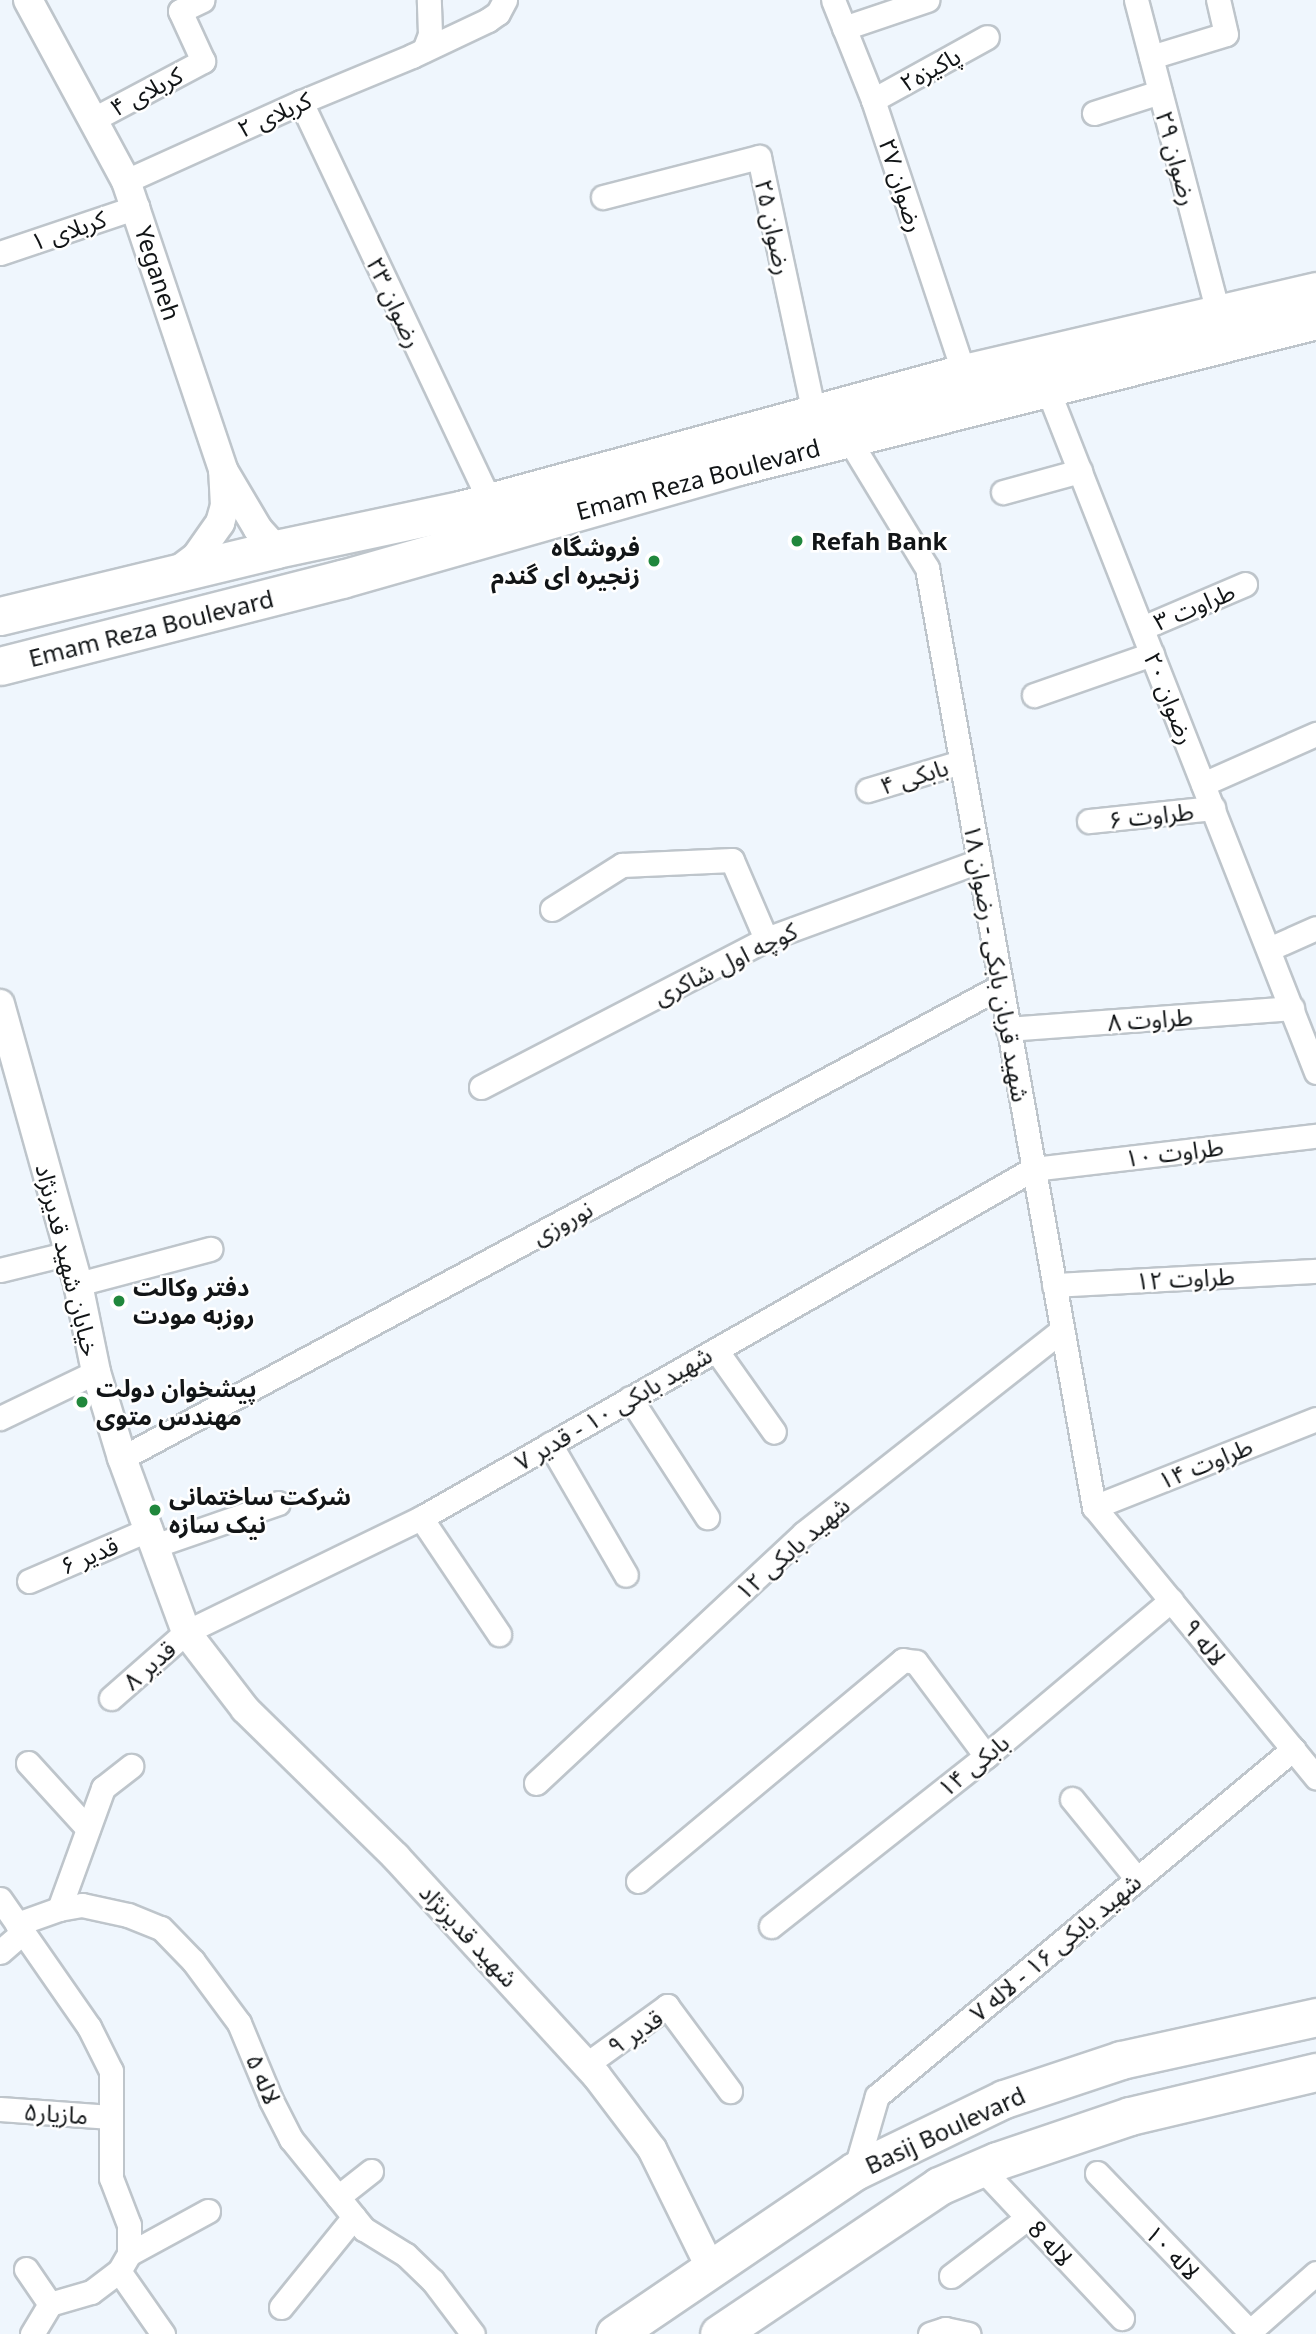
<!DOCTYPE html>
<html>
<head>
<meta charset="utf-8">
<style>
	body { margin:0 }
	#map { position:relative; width:1316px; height:2334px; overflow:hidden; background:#eff6fd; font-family:"Noto Sans","Noto Sans Arabic",sans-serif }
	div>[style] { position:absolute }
	.roads { filter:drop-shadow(2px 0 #bec5cb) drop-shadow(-2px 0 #bec5cb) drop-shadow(0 2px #bec5cb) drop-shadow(0 -2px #bec5cb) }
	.minor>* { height:23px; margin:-11.5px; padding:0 11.5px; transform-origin:11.5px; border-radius:11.5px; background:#fff }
	.tertiary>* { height:28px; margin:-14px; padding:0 14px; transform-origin:14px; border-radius:14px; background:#fff }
	.primary>* { height:37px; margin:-18.5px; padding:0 18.5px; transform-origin:18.5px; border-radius:18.5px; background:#fff }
	.dots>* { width:19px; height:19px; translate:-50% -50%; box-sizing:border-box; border:4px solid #fff; border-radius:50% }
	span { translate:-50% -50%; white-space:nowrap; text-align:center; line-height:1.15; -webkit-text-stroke:5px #fff; paint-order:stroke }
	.street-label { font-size:24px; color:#121517 }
	.poi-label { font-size:24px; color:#121517; font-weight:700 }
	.left { translate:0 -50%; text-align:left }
	.right { translate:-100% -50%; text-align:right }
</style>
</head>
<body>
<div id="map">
	<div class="roads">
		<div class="minor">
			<i style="left:833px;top:0;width:108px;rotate:68.2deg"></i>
			<i style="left:873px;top:100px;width:288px;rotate:71.6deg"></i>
			<i style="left:1136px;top:0;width:327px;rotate:75.3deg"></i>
			<i style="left:844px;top:28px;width:88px;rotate:-18.6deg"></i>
			<i style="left:424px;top:50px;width:17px;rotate:-69deg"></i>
			<i style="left:430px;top:34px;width:34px;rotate:-92deg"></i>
			<i style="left:1151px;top:57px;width:78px;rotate:-17deg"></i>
			<i style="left:1226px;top:34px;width:35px;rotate:-103deg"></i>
			<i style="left:873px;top:100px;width:130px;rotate:-28.9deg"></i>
			<i style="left:301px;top:102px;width:442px;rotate:64.7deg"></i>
			<i style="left:1094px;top:113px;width:69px;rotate:-17.7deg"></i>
			<i style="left:92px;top:120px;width:126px;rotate:-28deg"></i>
			<i style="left:203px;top:61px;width:55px;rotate:-114.7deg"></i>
			<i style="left:180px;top:11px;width:25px;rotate:-26deg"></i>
			<i style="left:126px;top:181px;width:192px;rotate:-24.3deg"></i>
			<i style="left:301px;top:102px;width:120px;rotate:-22.5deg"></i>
			<i style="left:412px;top:56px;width:84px;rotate:-25.3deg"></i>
			<i style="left:488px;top:20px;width:12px;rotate:-35deg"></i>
			<i style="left:498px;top:13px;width:15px;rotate:-62deg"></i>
			<i style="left:603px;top:197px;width:161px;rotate:-14.4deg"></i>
			<i style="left:759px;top:157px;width:262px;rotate:77.9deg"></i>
			<i style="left:0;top:253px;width:145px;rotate:-18.6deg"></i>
			<i style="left:1047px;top:388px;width:735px;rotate:68.53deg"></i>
			<i style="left:848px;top:438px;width:152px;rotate:58.7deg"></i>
			<i style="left:927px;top:568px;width:954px;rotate:79.92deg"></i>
			<i style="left:1094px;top:1507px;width:350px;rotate:50.6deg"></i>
			<i style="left:1003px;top:492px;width:80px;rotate:-15.3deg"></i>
			<i style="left:1142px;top:628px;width:112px;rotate:-23.1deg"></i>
			<i style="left:1034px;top:695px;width:125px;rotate:-19.2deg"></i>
			<i style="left:1203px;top:784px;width:124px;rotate:-23.9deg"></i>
			<i style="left:868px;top:790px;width:97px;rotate:-16.8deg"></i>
			<i style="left:1089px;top:821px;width:125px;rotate:-6deg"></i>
			<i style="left:552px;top:909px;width:83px;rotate:-32.2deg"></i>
			<i style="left:622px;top:865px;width:110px;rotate:-2.6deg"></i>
			<i style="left:732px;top:860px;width:86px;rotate:66.7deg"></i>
			<i style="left:1269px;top:949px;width:51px;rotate:-24.1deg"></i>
			<i style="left:1008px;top:1029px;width:285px;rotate:-4.2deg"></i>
			<i style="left:481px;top:1087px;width:321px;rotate:-27.4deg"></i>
			<i style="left:766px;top:939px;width:227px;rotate:-20.1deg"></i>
			<i style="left:0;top:1270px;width:71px;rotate:-13.8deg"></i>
			<i style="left:78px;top:1284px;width:137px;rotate:-14.9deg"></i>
			<i style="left:1054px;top:1285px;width:262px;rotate:-3.1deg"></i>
			<i style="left:716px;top:1350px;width:100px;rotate:54.7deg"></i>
			<i style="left:630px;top:1398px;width:142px;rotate:57.1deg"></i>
			<i style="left:0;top:1418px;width:106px;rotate:-25.6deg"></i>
			<i style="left:550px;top:1444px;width:151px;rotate:59.9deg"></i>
			<i style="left:122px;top:1458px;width:998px;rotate:-28.23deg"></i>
			<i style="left:1094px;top:1507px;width:239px;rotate:-21.6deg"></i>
			<i style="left:421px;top:1518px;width:140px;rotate:56.1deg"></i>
			<i style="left:157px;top:1545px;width:128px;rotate:-19.1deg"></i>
			<i style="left:29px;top:1581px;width:132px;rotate:-23.3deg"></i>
			<i style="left:111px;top:1698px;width:100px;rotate:-41.3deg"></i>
			<i style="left:186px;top:1632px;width:261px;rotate:-25.9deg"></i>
			<i style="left:421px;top:1518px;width:705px;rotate:-29.69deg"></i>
			<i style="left:1033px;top:1169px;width:285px;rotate:-6.7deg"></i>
			<i style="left:28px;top:1763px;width:89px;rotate:47.7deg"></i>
			<i style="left:536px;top:1783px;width:367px;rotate:-43deg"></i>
			<i style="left:804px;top:1533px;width:328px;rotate:-38.2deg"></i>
			<i style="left:1072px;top:1799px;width:103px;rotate:50.9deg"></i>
			<i style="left:638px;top:1881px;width:345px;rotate:-39.8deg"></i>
			<i style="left:903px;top:1660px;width:13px;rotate:9deg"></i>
			<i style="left:916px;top:1662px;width:117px;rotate:53.3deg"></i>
			<i style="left:0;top:1899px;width:156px;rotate:55.2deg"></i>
			<i style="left:89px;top:2027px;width:49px;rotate:63.4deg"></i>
			<i style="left:111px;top:2071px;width:107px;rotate:90deg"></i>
			<i style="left:111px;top:2178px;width:50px;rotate:69deg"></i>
			<i style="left:129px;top:2225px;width:29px;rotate:90deg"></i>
			<i style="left:129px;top:2254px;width:20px;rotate:120deg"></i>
			<i style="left:119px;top:2271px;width:35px;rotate:143deg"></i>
			<i style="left:91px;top:2292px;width:43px;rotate:163.7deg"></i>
			<i style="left:59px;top:1909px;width:129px;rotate:-70deg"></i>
			<i style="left:103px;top:1788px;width:36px;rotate:-38deg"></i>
			<i style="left:17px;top:1924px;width:45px;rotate:-19.7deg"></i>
			<i style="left:59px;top:1909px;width:23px;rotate:-10deg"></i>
			<i style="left:82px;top:1905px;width:47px;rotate:12.3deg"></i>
			<i style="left:128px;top:1915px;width:35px;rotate:22deg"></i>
			<i style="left:161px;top:1928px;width:46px;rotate:45.9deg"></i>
			<i style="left:193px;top:1961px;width:77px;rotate:53.4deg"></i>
			<i style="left:239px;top:2023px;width:83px;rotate:67.4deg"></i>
			<i style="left:271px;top:2100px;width:44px;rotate:62.9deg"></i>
			<i style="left:291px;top:2139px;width:116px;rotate:51deg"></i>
			<i style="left:364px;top:2229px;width:49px;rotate:31.8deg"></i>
			<i style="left:406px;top:2255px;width:37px;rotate:44deg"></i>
			<i style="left:433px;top:2281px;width:66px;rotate:53deg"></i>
			<i style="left:771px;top:1926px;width:274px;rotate:-38.3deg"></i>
			<i style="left:986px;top:1756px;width:242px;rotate:-40.1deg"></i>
			<i style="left:0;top:1952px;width:30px;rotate:-41deg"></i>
			<i style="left:587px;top:2064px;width:99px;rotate:-35.9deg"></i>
			<i style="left:667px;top:2006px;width:106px;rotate:53.5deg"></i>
			<i style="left:0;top:2109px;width:111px;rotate:4.1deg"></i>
			<i style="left:981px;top:2168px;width:206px;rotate:46.8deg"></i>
			<i style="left:855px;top:2171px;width:78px;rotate:-73.7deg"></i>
			<i style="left:877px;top:2096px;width:542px;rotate:-39.83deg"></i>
			<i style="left:1097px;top:2173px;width:219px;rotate:46.1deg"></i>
			<i style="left:338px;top:2197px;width:42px;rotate:-38.2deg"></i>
			<i style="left:129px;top:2254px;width:90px;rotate:-28.6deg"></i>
			<i style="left:26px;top:2269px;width:42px;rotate:55.6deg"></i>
			<i style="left:119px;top:2271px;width:77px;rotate:55.1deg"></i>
			<i style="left:951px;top:2276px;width:96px;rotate:-37.3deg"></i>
			<i style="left:281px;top:2307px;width:116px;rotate:-51deg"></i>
			<i style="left:32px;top:2334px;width:35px;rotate:-59deg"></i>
			<i style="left:930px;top:2334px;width:16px;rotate:-18deg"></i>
			<i style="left:945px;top:2329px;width:24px;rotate:12deg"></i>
			<i style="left:1247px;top:2334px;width:92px;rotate:-41.5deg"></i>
		</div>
		<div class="tertiary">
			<i style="left:28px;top:0;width:206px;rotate:61.6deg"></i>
			<i style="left:126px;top:181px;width:305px;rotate:71.4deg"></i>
			<i style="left:223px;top:470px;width:69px;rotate:59.3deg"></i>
			<i style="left:258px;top:529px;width:27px;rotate:48deg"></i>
			<i style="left:176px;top:572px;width:25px;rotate:-37deg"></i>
			<i style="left:196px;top:557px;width:42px;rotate:-54.8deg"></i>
			<i style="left:220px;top:523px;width:18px;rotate:-74deg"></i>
			<i style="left:225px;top:506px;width:36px;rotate:-93deg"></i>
			<i style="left:0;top:1004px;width:291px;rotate:74.4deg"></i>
			<i style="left:78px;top:1284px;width:90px;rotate:78.4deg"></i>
			<i style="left:96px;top:1372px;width:90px;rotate:73.2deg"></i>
			<i style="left:122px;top:1458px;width:185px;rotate:69.8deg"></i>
			<i style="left:186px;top:1632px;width:97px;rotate:52.5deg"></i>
			<i style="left:245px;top:1709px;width:211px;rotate:44.4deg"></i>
			<i style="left:396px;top:1857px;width:296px;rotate:47.5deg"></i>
			<i style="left:596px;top:2075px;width:93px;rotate:52.9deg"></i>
			<i style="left:652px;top:2149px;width:134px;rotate:63.8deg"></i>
		</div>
		<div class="primary">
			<i style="left:0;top:616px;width:284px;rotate:-13.6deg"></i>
			<i style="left:276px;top:549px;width:192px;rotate:-12deg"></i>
			<i style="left:464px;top:509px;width:518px;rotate:-15.22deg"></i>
			<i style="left:964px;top:373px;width:361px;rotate:-13.1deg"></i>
			<i style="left:0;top:666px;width:353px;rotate:-14.3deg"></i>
			<i style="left:342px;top:579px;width:412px;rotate:-15.9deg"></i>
			<i style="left:738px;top:466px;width:596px;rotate:-14.18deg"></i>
			<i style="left:615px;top:2334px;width:290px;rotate:-34.2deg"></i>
			<i style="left:855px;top:2171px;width:165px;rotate:-25.8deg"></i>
			<i style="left:1004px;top:2099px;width:123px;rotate:-18.4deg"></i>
			<i style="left:1121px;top:2060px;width:200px;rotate:-12.4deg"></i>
			<i style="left:719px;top:2334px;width:265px;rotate:-33.9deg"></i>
			<i style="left:939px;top:2186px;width:63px;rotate:-23.3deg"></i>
			<i style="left:997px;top:2161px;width:140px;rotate:-18.7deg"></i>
			<i style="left:1130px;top:2116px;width:191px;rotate:-13.3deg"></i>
		</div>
	</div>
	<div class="dots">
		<i style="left:797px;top:541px;background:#20873c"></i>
		<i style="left:654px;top:561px;background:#20873c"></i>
		<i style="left:119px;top:1301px;background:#20873c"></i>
		<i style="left:82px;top:1402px;background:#20873c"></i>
		<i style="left:155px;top:1510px;background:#20873c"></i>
	</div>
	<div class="street-label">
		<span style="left:930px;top:69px;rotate:-29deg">پاکیزه۲</span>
		<span style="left:146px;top:91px;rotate:-28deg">کربلای ۴</span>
		<span style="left:274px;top:114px;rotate:-24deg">کربلای ۲</span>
		<span style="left:1177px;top:158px;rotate:75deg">رضوان ۲۹</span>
		<span style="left:902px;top:185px;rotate:72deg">رضوان ۲۷</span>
		<span style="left:774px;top:227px;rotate:78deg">رضوان ۲۵</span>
		<span style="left:68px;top:230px;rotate:-19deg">کربلای ۱</span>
		<span style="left:158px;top:273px;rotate:72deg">Yeganeh</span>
		<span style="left:395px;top:302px;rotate:65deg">رضوان ۲۳</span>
		<span style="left:698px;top:479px;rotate:-15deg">Emam Reza Boulevard</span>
		<span style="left:1194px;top:606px;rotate:-23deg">طراوت ۳</span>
		<span style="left:151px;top:628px;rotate:-14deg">Emam Reza Boulevard</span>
		<span style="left:1170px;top:698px;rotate:68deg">رضوان ۲۰</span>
		<span style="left:914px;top:776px;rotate:-17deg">بابکی ۴</span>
		<span style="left:1151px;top:815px;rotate:-6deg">طراوت ۶</span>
		<span style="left:725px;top:963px;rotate:-26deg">کوچه اول شاکری</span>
		<span style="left:997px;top:963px;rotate:80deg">شهید قربان بابکی - رضوان ۱۸</span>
		<span style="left:1150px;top:1019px;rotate:-4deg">طراوت ۸</span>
		<span style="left:1174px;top:1152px;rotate:-7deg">طراوت ۱۰</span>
		<span style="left:562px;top:1222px;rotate:-28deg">نوروزی</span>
		<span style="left:68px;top:1260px;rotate:76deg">خيابان شهيد قديرنژاد</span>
		<span style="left:1185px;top:1278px;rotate:-3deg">طراوت ۱۲</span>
		<span style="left:613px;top:1408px;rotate:-30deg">شهید بابکی ۱۰ - قدیر ۷</span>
		<span style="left:1205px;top:1463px;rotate:-22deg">طراوت ۱۴</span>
		<span style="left:792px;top:1548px;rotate:-41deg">شهید بابکی ۱۲</span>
		<span style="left:89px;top:1555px;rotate:-23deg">قدیر ۶</span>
		<span style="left:1205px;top:1642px;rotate:51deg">لاله ۹</span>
		<span style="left:149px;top:1665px;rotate:-41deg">قدیر ۸</span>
		<span style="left:973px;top:1765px;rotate:-39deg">بابکی ۱۴</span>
		<span style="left:469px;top:1935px;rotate:47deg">شهید قدیرنژاد</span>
		<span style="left:1055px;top:1947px;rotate:-40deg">شهید بابکی ۱۶ - لاله ۷</span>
		<span style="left:635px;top:2032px;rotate:-34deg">قدیر ۹</span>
		<span style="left:264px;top:2079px;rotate:67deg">لاله ۵</span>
		<span style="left:56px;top:2113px;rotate:4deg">مازیار۵</span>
		<span style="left:945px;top:2130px;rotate:-25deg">Basij Boulevard</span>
		<span style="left:1051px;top:2243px;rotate:47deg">لاله 8</span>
		<span style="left:1173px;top:2252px;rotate:46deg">لاله ۱۰</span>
	</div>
	<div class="poi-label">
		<span class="left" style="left:811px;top:541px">Refah Bank</span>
		<span class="right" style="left:640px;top:561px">فروشگاه<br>زنجیره ای گندم</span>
		<span class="left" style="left:133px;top:1301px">دفتر وکالت<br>روزبه مودت</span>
		<span class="left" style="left:96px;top:1402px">پیشخوان دولت<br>مهندس متوی</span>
		<span class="left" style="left:169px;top:1510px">شرکت ساختمانی<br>نیک سازه</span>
	</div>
</div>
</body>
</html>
